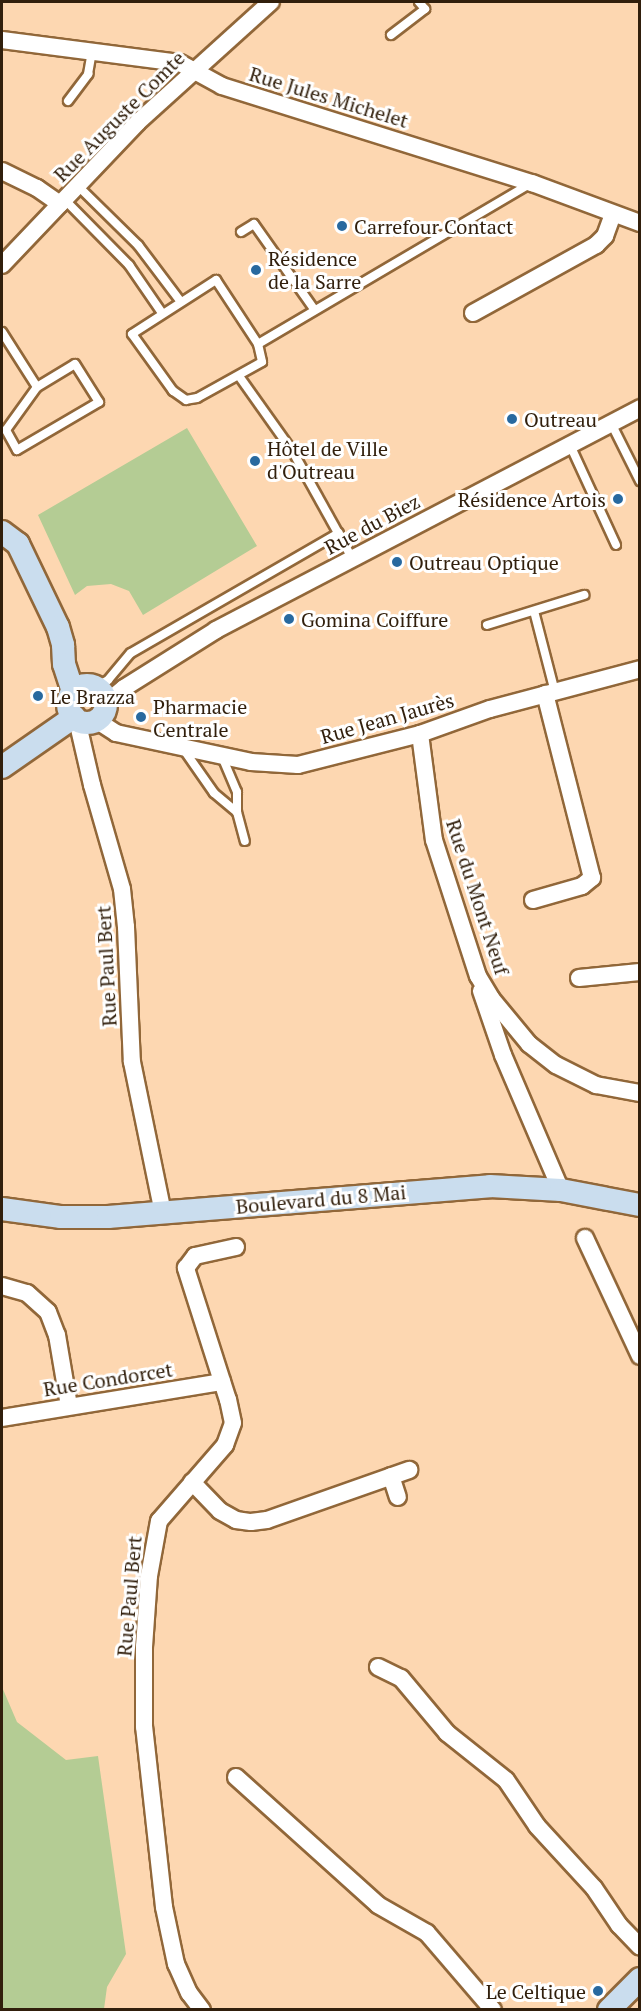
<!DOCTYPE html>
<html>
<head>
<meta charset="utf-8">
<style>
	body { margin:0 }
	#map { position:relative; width:641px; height:2011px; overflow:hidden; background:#fdd7b1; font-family:"PT Serif",serif }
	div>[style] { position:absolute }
	.green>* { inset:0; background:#b4cc94 }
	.roads { filter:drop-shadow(2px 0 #916739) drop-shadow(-2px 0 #916739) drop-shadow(0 2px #916739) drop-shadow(0 -2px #916739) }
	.lane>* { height:8px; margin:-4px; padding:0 4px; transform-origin:4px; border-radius:4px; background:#fff }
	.street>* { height:16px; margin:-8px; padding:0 8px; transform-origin:8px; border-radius:8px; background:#fff }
	.secondary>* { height:22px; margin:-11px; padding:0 11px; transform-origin:11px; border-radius:11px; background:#caddee }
	.secondary>.ring { margin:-11px; padding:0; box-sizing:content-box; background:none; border:22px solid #caddee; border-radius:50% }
	.dots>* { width:16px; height:16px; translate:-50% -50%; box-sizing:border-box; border:3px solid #fff; border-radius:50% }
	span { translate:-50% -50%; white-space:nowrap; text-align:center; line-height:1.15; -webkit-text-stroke:6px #fff; paint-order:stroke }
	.street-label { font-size:20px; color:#311f0c }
	.poi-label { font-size:20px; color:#311f0c }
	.left { translate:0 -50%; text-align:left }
	.right { translate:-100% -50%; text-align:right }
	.frame { position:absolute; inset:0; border:3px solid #311f0c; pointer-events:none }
</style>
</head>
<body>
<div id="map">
	<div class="green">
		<i style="clip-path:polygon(187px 428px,257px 546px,143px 615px,129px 591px,111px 584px,87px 586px,75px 595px,38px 515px)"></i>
		<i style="clip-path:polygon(2px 1687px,17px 1722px,66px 1760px,98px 1756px,126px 1954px,107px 1987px,104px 2009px,2px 2009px)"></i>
	</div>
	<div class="roads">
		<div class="lane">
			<i style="left:391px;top:35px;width:43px;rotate:-37.4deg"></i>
			<i style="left:425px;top:9px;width:9px;rotate:-131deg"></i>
			<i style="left:68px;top:101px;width:34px;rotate:-53deg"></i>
			<i style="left:88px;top:74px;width:23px;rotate:-80deg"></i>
			<i style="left:77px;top:185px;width:86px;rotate:44.5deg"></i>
			<i style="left:138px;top:245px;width:71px;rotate:53deg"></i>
			<i style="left:64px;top:199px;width:93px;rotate:45.4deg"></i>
			<i style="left:129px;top:265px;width:58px;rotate:55.5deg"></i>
			<i style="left:241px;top:232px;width:15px;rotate:-32deg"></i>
			<i style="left:254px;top:224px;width:104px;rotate:54.8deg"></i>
			<i style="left:216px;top:280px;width:77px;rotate:56.7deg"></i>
			<i style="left:258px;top:344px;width:18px;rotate:77deg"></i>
			<i style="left:262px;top:362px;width:74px;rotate:151deg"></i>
			<i style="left:197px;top:398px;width:11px;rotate:170deg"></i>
			<i style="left:186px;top:400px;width:16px;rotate:-145deg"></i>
			<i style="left:173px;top:391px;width:70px;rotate:-125.7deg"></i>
			<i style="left:132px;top:334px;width:100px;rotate:-32.7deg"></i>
			<i style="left:2px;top:332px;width:65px;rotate:57.5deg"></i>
			<i style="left:258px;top:344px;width:317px;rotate:-30.5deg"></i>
			<i style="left:75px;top:364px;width:45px;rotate:57.7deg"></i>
			<i style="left:99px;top:402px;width:95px;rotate:149.7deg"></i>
			<i style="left:17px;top:450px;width:23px;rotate:-119deg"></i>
			<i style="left:6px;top:430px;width:53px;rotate:-54.2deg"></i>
			<i style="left:37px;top:387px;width:44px;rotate:-31.2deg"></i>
			<i style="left:239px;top:376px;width:93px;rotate:54.6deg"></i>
			<i style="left:293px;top:452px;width:121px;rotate:60.9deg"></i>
			<i style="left:611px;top:423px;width:65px;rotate:63.4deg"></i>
			<i style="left:570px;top:445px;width:110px;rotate:65.3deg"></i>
			<i style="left:534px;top:611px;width:84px;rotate:75.5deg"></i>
			<i style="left:487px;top:625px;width:102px;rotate:-17.2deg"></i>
			<i style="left:95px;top:687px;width:15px;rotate:-28deg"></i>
			<i style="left:108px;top:680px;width:35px;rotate:-50deg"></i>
			<i style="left:131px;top:653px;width:240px;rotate:-30deg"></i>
			<i style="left:184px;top:750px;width:52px;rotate:55.1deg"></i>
			<i style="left:214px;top:793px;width:30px;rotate:40deg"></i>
			<i style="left:237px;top:812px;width:20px;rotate:-90deg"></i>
			<i style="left:237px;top:792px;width:38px;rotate:-113deg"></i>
			<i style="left:237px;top:812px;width:30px;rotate:75deg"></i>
		</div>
		<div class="street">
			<i style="left:2px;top:40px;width:179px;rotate:7.4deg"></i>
			<i style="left:180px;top:63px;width:48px;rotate:28.7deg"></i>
			<i style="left:222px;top:86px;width:325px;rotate:17.4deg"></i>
			<i style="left:532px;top:183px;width:115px;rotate:20.3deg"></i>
			<i style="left:2px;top:171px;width:39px;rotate:26deg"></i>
			<i style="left:37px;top:188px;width:28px;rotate:35deg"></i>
			<i style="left:2px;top:265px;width:197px;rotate:-46.4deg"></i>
			<i style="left:138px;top:122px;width:179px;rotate:-42.1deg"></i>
			<i style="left:473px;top:313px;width:141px;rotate:-28.9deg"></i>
			<i style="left:596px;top:245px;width:13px;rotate:-45deg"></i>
			<i style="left:605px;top:236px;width:23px;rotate:-70deg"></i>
			<i style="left:105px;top:704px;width:25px;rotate:-40deg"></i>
			<i style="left:124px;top:688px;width:109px;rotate:-32.2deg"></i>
			<i style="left:216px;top:630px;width:479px;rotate:-27.6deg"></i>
			<i style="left:77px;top:720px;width:67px;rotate:77deg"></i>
			<i style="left:92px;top:785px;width:108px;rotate:73.9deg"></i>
			<i style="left:122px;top:889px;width:38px;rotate:84deg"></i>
			<i style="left:126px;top:927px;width:135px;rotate:87.5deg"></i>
			<i style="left:132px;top:1062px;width:154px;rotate:78.4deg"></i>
			<i style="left:96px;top:720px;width:24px;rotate:33deg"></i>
			<i style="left:116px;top:733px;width:138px;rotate:12.1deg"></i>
			<i style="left:251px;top:762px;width:47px;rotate:3.7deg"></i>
			<i style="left:298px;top:765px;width:126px;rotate:-14.3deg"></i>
			<i style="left:420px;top:734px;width:74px;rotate:-19.7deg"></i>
			<i style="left:490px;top:709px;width:155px;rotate:-14.9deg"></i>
			<i style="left:420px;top:734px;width:107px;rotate:82.5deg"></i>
			<i style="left:434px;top:840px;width:143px;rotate:72.1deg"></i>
			<i style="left:478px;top:976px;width:26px;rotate:59deg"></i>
			<i style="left:491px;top:998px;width:60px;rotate:50.4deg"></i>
			<i style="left:529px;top:1044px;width:34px;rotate:38deg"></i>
			<i style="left:556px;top:1065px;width:45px;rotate:26.6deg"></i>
			<i style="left:596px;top:1085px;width:45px;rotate:10.3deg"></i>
			<i style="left:533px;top:900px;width:51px;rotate:-15.9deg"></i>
			<i style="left:582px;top:886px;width:13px;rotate:-39deg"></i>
			<i style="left:592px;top:878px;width:190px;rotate:-104.3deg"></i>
			<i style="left:579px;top:978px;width:61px;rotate:-5.6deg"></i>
			<i style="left:481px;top:991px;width:68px;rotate:71deg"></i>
			<i style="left:503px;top:1055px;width:147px;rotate:66.8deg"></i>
			<i style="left:585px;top:1238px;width:130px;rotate:65deg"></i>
			<i style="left:2px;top:1286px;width:26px;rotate:16deg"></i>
			<i style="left:27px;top:1293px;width:28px;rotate:42deg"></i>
			<i style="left:48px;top:1312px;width:25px;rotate:69deg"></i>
			<i style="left:57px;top:1335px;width:72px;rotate:80.4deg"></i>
			<i style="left:2px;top:1418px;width:223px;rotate:-9.3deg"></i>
			<i style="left:391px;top:1476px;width:22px;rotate:72deg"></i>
			<i style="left:192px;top:1482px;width:40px;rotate:46deg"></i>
			<i style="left:220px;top:1511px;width:18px;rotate:29deg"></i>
			<i style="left:236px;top:1520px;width:15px;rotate:8deg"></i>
			<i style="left:251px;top:1522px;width:16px;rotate:-7deg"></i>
			<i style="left:267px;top:1520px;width:151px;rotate:-19.4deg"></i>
			<i style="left:378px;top:1667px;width:25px;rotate:26deg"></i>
			<i style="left:401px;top:1678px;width:72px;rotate:50.1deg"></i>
			<i style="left:447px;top:1733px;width:75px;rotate:38.5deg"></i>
			<i style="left:506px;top:1780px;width:55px;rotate:56deg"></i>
			<i style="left:537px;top:1826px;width:84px;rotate:47.4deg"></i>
			<i style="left:594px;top:1888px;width:45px;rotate:56deg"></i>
			<i style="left:619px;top:1925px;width:30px;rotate:46deg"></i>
			<i style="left:236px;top:1777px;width:191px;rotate:42deg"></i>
			<i style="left:378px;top:1905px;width:56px;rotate:29.7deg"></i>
			<i style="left:427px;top:1933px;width:101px;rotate:49.4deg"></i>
			<i style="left:202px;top:2010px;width:21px;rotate:-127deg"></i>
			<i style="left:189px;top:1993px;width:32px;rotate:-114deg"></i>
			<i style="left:176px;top:1964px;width:58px;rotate:-101.9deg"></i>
			<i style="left:164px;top:1907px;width:181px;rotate:-96.3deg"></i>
			<i style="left:144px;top:1727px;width:80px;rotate:-90deg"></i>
			<i style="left:144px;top:1647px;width:71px;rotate:-86deg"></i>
			<i style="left:149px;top:1576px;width:56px;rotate:-79.7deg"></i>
			<i style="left:159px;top:1521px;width:101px;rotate:-49deg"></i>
			<i style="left:225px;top:1445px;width:23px;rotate:-70deg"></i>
			<i style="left:233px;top:1423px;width:24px;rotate:-102deg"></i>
			<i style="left:228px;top:1400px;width:139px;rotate:-107.7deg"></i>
			<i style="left:186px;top:1268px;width:15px;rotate:-53deg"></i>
			<i style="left:195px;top:1256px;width:42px;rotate:-12.4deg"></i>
		</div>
		<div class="secondary">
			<i style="left:2px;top:532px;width:20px;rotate:37deg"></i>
			<i style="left:18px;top:544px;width:92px;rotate:64.3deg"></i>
			<i style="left:58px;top:627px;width:19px;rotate:74deg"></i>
			<i style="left:63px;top:645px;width:19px;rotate:87deg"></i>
			<i style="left:64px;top:664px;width:28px;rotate:72deg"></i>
			<i class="ring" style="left:68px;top:685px;width:16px;height:16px"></i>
			<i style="left:2px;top:767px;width:88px;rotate:-34.8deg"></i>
			<i style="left:2px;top:1209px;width:60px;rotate:7.7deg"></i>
			<i style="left:61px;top:1217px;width:47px"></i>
			<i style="left:108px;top:1217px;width:383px;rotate:-4.6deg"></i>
			<i style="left:490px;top:1186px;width:71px;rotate:3.2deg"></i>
			<i style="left:561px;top:1190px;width:80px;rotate:10.8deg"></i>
			<i style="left:609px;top:2010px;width:44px;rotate:-45deg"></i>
		</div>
	</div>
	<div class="dots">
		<i style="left:342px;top:226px;background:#28699f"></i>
		<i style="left:256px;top:270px;background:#28699f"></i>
		<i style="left:512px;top:419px;background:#28699f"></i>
		<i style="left:255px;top:461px;background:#28699f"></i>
		<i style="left:618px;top:499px;background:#28699f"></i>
		<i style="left:397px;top:562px;background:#28699f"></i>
		<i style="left:289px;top:619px;background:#28699f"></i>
		<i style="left:38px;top:696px;background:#28699f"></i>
		<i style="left:141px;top:717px;background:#28699f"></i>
		<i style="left:598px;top:1991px;background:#28699f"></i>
	</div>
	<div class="street-label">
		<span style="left:329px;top:97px;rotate:17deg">Rue Jules Michelet</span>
		<span style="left:119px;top:116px;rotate:-45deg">Rue Auguste Comte</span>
		<span style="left:372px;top:524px;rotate:-28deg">Rue du Biez</span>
		<span style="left:387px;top:718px;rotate:-16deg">Rue Jean Jaurès</span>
		<span style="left:478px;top:897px;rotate:72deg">Rue du Mont Neuf</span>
		<span style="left:106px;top:966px;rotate:-93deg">Rue Paul Bert</span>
		<span style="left:321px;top:1199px;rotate:-5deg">Boulevard du 8 Mai</span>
		<span style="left:108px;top:1379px;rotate:-9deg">Rue Condorcet</span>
		<span style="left:129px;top:1596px;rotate:-85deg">Rue Paul Bert</span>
	</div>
	<div class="poi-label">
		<span class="left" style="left:354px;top:226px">Carrefour Contact</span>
		<span class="left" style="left:268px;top:270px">Résidence<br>de la Sarre</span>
		<span class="left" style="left:524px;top:419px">Outreau</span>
		<span class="left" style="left:267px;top:460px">Hôtel de Ville<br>d'Outreau</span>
		<span class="right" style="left:606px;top:499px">Résidence Artois</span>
		<span class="left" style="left:409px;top:562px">Outreau Optique</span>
		<span class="left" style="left:301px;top:619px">Gomina Coiffure</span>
		<span class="left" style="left:50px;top:696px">Le Brazza</span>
		<span class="left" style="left:153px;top:718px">Pharmacie<br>Centrale</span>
		<span class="right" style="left:586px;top:1991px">Le Celtique</span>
	</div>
	<div class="frame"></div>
</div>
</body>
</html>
